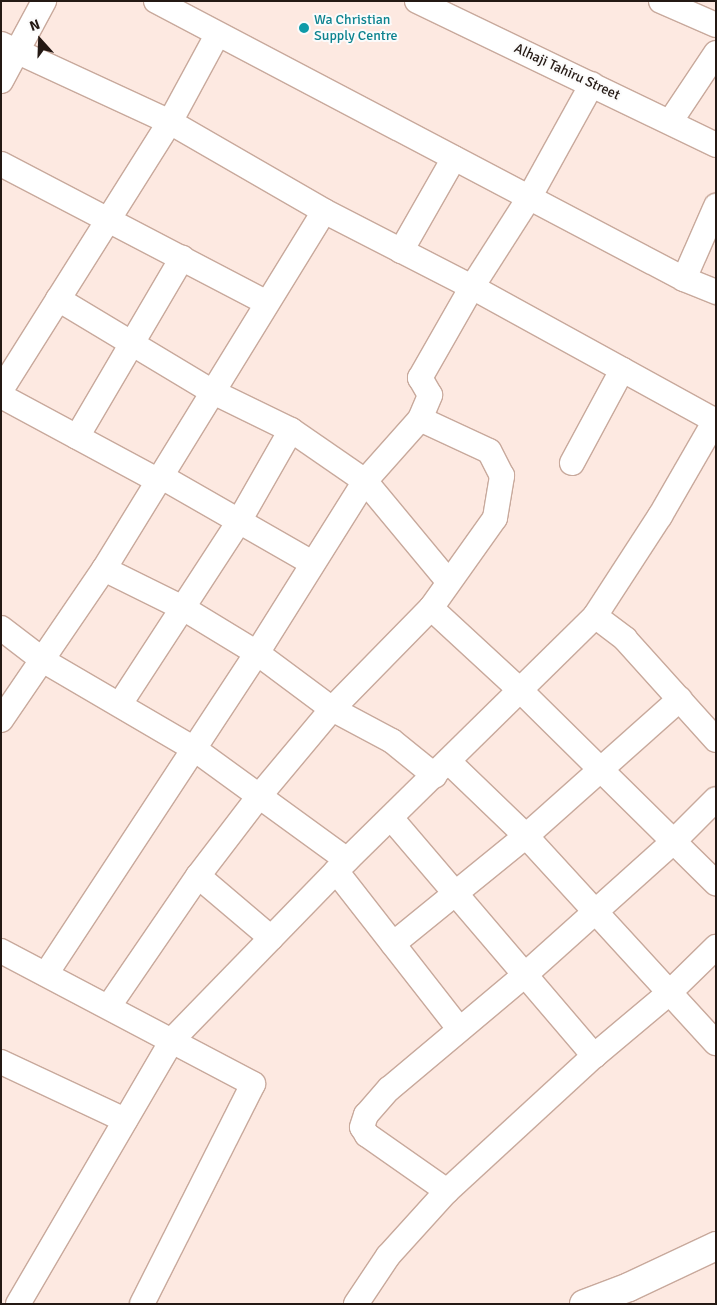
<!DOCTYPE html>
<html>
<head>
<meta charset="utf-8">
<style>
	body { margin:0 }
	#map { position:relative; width:717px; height:1305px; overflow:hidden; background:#fde9e1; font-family:Signika,sans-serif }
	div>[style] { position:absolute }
	.roads { filter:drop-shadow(1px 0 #c8a99c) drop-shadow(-1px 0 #c8a99c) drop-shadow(0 1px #c8a99c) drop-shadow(0 -1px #c8a99c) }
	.street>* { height:24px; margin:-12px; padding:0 12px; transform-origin:12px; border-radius:12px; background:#fff }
	.secondary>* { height:28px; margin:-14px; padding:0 14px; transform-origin:14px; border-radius:14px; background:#fff }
	.dots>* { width:14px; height:14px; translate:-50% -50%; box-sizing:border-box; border:2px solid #fbfbfb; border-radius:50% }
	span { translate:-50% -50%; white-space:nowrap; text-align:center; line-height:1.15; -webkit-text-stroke:4px #fbfbfb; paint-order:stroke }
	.culture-label { font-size:14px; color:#0d838f }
	.left { translate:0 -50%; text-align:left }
	.street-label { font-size:14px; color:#241914 }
	.frame { position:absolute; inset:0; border:2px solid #241914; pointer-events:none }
	.north { position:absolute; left:15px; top:15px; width:50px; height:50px; -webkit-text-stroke:4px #fbfbfb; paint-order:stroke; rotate:340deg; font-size:14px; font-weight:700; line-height:20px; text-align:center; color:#241914 }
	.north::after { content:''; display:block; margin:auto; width:18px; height:22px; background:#241914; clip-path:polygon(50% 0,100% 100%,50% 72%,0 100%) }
</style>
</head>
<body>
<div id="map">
	<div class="roads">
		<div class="street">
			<i style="left:156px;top:1px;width:597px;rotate:27.77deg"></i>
			<i style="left:684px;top:279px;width:35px;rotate:22deg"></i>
			<i style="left:417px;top:1px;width:332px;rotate:25.7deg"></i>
			<i style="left:661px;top:1px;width:60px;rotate:23.6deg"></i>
			<i style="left:1px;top:44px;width:186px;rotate:24.8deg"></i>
			<i style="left:170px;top:122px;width:178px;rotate:30deg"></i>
			<i style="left:324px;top:211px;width:166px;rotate:27.2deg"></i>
			<i style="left:472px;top:287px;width:278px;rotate:28.8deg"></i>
			<i style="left:1px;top:81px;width:91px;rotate:-61.7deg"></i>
			<i style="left:670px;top:122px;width:83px;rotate:-56.3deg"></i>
			<i style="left:1px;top:164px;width:300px;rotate:27.6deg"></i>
			<i style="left:401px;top:251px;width:107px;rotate:-60.3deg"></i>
			<i style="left:684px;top:279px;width:80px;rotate:-66.3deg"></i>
			<i style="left:58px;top:299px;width:181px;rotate:31deg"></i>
			<i style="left:213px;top:392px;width:87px;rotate:26deg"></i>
			<i style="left:291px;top:430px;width:90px;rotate:34.6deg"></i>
			<i style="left:365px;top:481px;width:131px;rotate:50.3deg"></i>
			<i style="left:1px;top:390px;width:317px;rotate:-57.8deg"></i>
			<i style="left:170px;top:122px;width:99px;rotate:-61.6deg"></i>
			<i style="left:1px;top:396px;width:179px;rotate:28.3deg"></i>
			<i style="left:77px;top:437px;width:208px;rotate:-59.6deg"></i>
			<i style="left:572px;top:463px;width:106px;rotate:-61.7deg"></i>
			<i style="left:162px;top:477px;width:173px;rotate:29.8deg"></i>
			<i style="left:104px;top:569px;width:88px;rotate:26.3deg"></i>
			<i style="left:183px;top:608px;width:87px;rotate:31.3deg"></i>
			<i style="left:257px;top:653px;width:94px;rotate:36.7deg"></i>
			<i style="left:332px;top:709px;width:68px;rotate:28.1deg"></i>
			<i style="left:392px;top:741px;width:55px;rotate:39.1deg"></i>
			<i style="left:431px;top:608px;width:122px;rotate:42.7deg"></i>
			<i style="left:521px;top:691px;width:274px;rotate:44.6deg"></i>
			<i style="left:595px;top:616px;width:38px;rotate:37deg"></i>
			<i style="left:625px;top:639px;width:136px;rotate:48deg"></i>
			<i style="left:1px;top:628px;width:54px;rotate:37.5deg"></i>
			<i style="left:44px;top:661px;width:173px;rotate:30.3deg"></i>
			<i style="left:193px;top:748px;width:190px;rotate:36deg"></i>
			<i style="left:120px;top:704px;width:216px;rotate:-56.9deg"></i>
			<i style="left:238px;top:523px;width:107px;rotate:-60.3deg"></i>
			<i style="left:1px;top:720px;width:183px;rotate:-55.7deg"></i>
			<i style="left:104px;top:569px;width:420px;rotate:-58.4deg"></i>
			<i style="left:449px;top:762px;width:107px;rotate:43.9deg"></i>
			<i style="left:526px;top:836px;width:281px;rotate:47.5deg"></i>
			<i style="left:391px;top:818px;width:313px;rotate:49.5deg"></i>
			<i style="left:336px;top:871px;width:198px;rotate:52deg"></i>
			<i style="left:198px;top:876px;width:96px;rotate:40.3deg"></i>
			<i style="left:393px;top:944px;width:171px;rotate:-39.1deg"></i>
			<i style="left:526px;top:836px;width:206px;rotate:-41.7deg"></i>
			<i style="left:1px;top:951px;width:285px;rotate:27.8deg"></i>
			<i style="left:253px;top:1084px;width:246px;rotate:116.8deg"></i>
			<i style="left:46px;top:974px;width:384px;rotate:-56.7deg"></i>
			<i style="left:257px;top:653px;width:203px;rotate:-57.9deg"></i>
			<i style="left:365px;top:481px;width:83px;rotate:-48.4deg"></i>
			<i style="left:420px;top:419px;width:26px;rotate:-67deg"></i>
			<i style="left:430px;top:395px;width:20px;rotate:-120deg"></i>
			<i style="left:420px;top:378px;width:105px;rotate:-60.3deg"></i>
			<i style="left:472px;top:287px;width:106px;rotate:-57.4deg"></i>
			<i style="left:529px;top:198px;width:130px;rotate:-61.1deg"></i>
			<i style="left:109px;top:1006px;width:158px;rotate:-55.6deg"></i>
			<i style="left:198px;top:876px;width:102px;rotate:-52.6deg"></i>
			<i style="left:260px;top:795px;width:112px;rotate:-50.1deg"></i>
			<i style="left:332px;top:709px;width:141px;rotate:-45.6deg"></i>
			<i style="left:431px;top:608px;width:110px;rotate:-54.6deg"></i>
			<i style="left:495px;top:518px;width:43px;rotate:-80.5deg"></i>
			<i style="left:502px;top:476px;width:28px;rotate:-117deg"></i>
			<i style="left:489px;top:451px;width:76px;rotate:-155.1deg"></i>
			<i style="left:1px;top:1062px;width:137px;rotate:25.1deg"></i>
			<i style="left:447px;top:1191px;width:98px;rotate:-145deg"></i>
			<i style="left:367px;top:1135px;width:9px;rotate:-122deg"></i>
			<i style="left:362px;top:1127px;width:13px;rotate:-72deg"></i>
			<i style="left:366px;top:1115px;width:35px;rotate:-49deg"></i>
			<i style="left:389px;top:1089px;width:180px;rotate:-40deg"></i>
			<i style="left:527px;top:973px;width:198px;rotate:-41.9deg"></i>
			<i style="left:674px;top:841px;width:59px;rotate:-45deg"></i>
			<i style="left:18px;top:1304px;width:306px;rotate:-59.7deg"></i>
			<i style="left:172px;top:1040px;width:251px;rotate:-45.8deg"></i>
			<i style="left:347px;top:860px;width:348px;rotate:-44.5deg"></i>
			<i style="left:595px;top:616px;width:119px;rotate:-57deg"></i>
			<i style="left:660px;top:516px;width:112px;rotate:-60deg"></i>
			<i style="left:356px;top:1304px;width:58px;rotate:-56.3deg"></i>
			<i style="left:388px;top:1256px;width:88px;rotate:-47.8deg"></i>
			<i style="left:447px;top:1191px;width:200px;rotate:-42.6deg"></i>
			<i style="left:594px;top:1056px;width:98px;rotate:-40deg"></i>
			<i style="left:669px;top:993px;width:66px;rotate:-44.4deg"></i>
		</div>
		<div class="secondary">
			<i style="left:584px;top:1304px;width:48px;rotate:-20.7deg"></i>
			<i style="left:629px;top:1287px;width:96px;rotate:-25.2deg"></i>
		</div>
	</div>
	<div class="dots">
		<i style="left:304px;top:28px;background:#0f9aa8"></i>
	</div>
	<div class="culture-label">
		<span class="left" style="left:314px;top:28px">Wa Christian<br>Supply Centre</span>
	</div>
	<div class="street-label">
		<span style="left:567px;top:72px;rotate:25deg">Alhaji Tahiru Street</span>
	</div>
	<div class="frame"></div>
	<div class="north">N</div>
</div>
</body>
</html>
